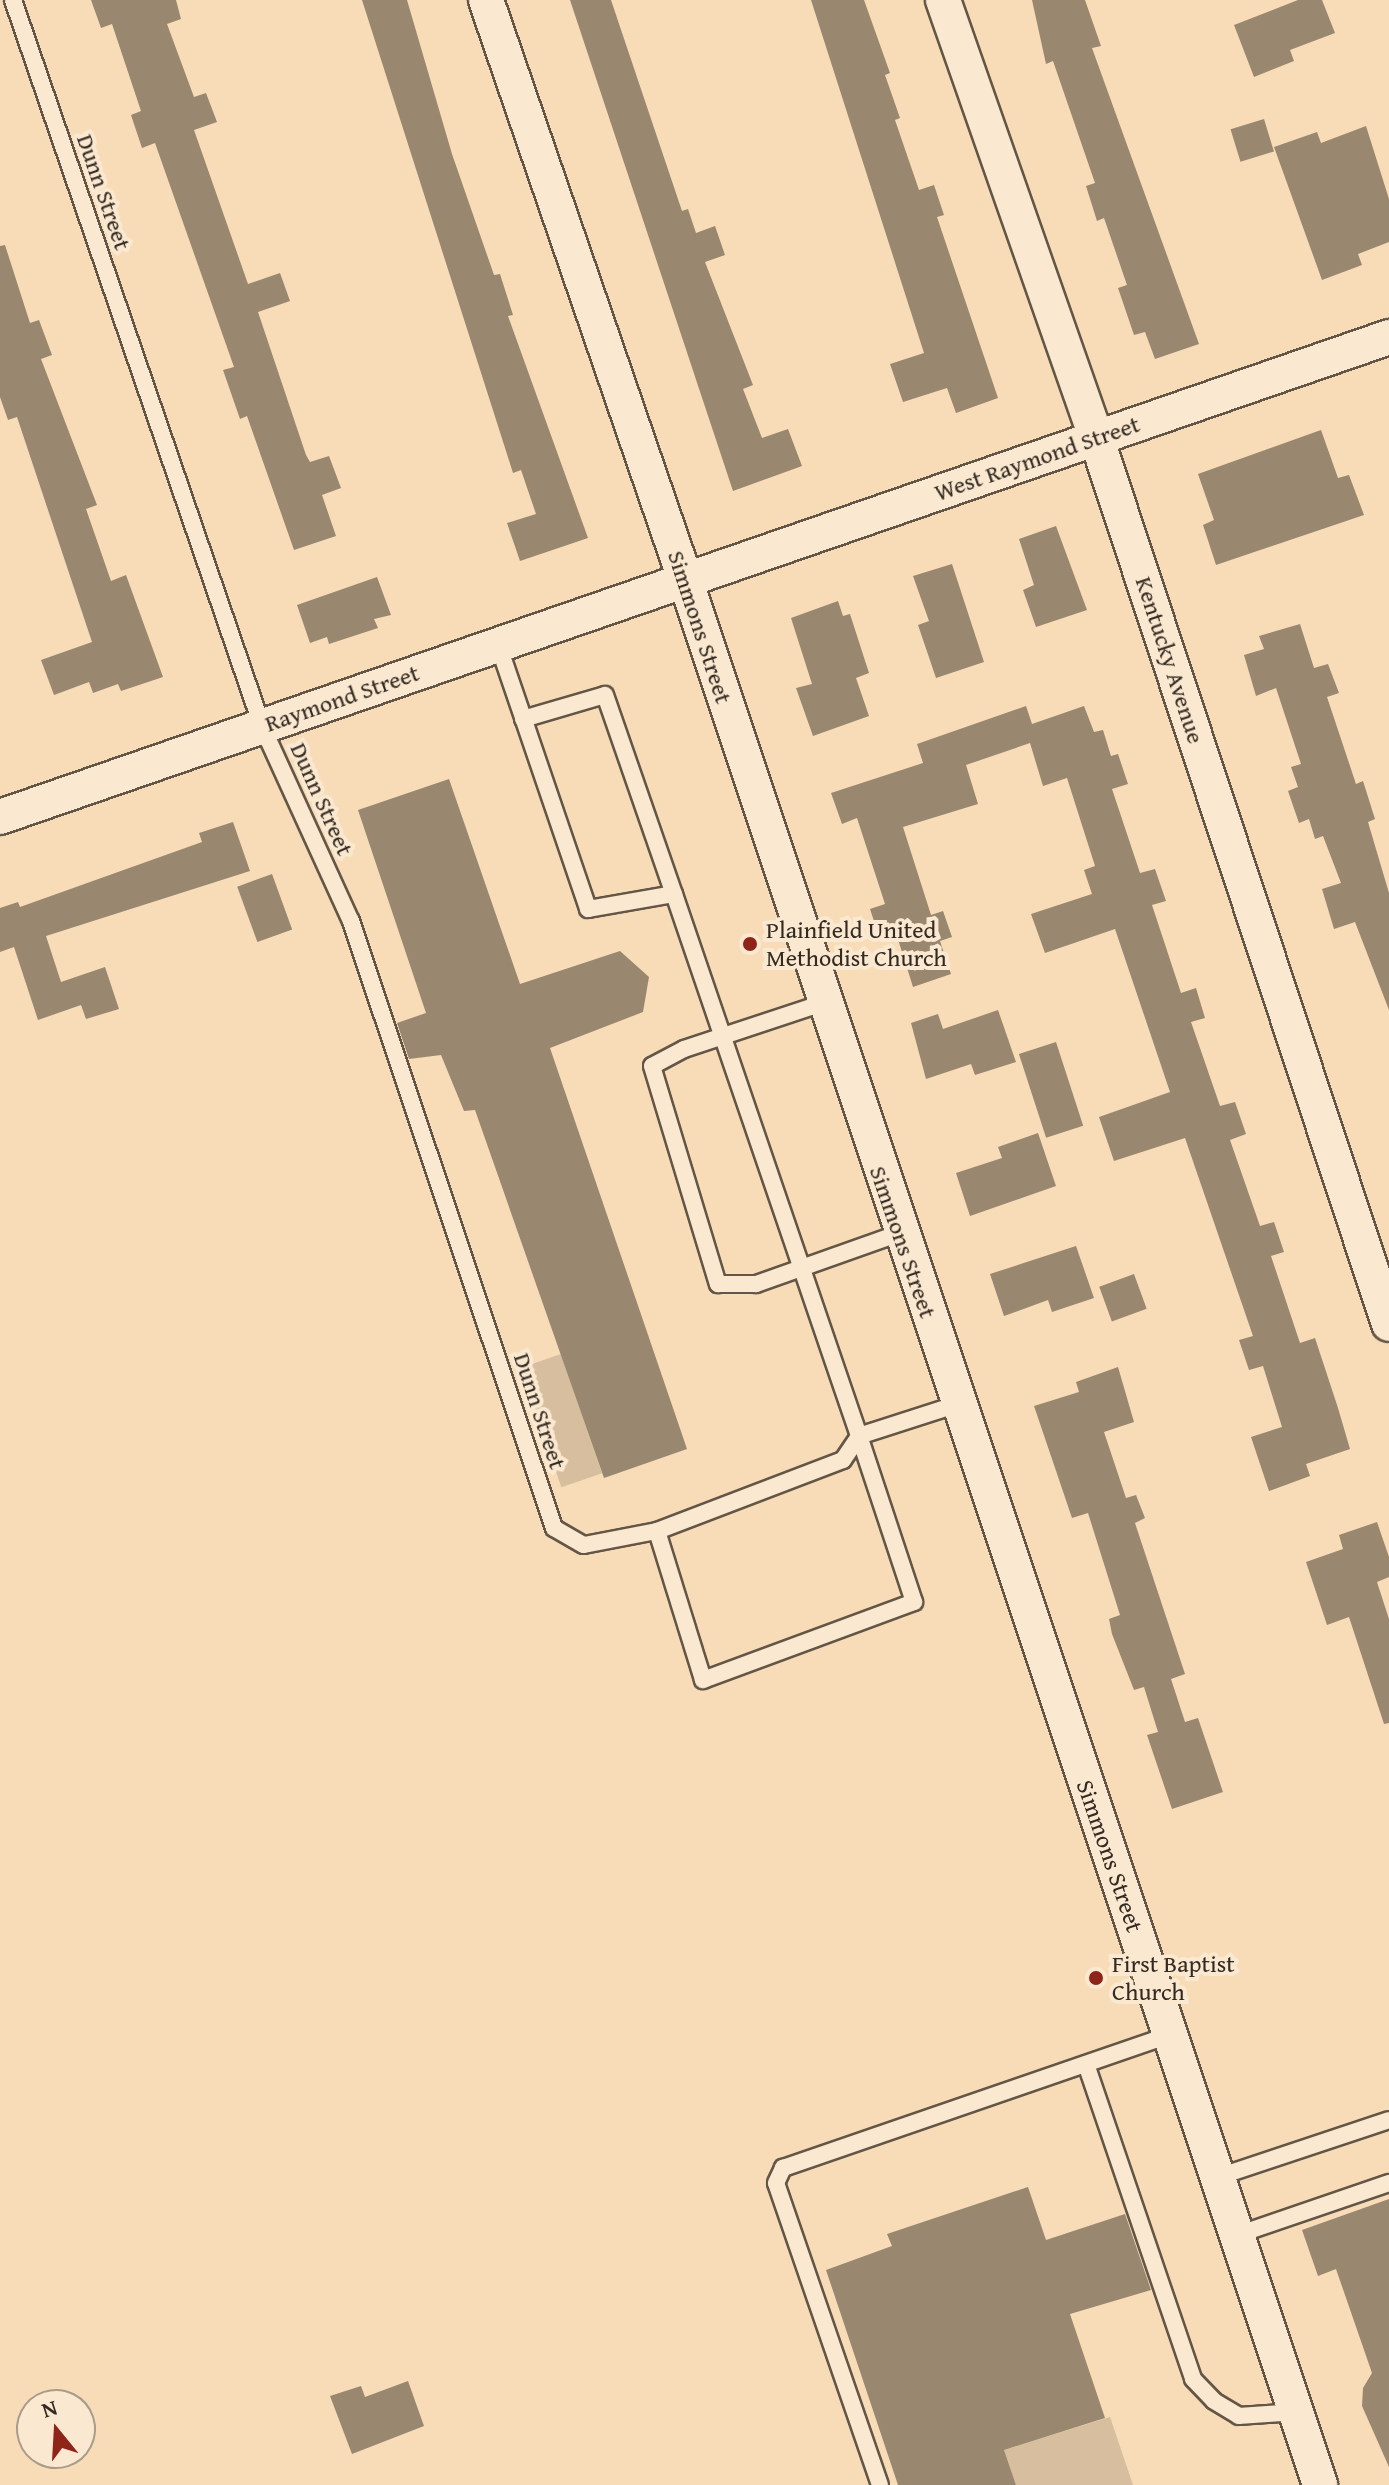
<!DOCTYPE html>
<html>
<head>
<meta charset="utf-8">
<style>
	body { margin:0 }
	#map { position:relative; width:1389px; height:2485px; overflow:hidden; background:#f7dcb7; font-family:"Gentium Book Plus",serif }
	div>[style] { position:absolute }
	.green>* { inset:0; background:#d6be9e; transform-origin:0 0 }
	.building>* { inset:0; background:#99876f; transform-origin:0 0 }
	.roads { filter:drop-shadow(2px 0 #645646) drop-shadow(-2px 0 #645646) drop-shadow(0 2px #645646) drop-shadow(0 -2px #645646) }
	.service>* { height:16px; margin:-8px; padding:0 8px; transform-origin:8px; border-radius:8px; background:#fae8d0 }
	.minor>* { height:34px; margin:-17px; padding:0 17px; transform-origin:17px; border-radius:17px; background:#fae8d0 }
	.dots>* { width:22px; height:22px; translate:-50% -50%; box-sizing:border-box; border:4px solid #fae8d0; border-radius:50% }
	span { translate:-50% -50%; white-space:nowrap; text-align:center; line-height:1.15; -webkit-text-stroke:8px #fae8d0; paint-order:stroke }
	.street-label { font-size:24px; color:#332a21 }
	.poi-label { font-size:24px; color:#332a21 }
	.left { translate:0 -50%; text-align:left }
	.north { position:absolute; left:16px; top:2389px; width:80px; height:80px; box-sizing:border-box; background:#fae8d0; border:2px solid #aa9c8a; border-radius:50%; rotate:342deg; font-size:22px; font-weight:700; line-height:32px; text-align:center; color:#332a21 }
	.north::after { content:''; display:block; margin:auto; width:28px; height:36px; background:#8f2418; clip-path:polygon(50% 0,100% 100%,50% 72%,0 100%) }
</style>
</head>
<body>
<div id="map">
	<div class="green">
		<i style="left:561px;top:1354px;width:126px;height:43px;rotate:71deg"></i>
		<i style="clip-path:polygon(1110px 2417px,1133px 2485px,1016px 2485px,1004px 2450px)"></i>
	</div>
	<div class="building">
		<i style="clip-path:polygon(91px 0,176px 0,181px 19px,167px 24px,194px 97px,206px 93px,217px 122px,194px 130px,248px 284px,280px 273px,290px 301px,258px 312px,306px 455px,310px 462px,329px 456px,341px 488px,322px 495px,336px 536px,294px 550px,247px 416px,240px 419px,223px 370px,234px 367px,155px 143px,142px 148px,131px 115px,141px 111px,112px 24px,101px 28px)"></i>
		<i style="clip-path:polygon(362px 0,407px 0,452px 154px,494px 275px,500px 274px,513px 315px,508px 316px,588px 538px,520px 561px,507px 523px,536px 514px,521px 470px,513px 473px)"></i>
		<i style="clip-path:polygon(570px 0,611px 0,682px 211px,688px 209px,696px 233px,715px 226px,725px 255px,705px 262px,753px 385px,743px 389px,762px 438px,788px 429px,802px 466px,733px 491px)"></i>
		<i style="clip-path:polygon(811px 0,864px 0,890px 73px,885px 75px,900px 118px,895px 120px,919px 190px,934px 185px,944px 215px,937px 217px,998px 398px,956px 413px,947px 388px,903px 402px,890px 364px,924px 353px)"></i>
		<i style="clip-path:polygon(1032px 0,1085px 0,1101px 46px,1092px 48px,1199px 344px,1155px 359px,1145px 332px,1134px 335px,1118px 288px,1127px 285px,1104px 218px,1097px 221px,1086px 186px,1095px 183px,1053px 61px,1046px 64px)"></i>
		<i style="clip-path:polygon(1298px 0,1322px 0,1335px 33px,1290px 50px,1294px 61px,1254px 77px,1234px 25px)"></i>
		<i style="left:1264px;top:119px;width:34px;height:35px;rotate:73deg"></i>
		<i style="clip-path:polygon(1366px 126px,1389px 199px,1389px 242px,1358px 254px,1362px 265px,1322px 280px,1274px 147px,1317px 132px,1321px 143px)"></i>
		<i style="clip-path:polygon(5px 245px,30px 323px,39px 320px,52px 355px,41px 359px,97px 505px,86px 509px,111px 581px,126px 575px,163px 677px,121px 691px,118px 684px,93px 693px,89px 682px,54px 695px,41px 660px,92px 642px,17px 417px,8px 420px,0 397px,0 246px)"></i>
		<i style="clip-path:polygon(1321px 430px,1338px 478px,1349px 475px,1364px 515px,1216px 565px,1203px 525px,1214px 520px,1198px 474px)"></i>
		<i style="clip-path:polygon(1056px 526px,1087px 610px,1036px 627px,1023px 590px,1034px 585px,1019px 539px)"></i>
		<i style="clip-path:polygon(952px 564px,984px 662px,936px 678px,918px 625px,929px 621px,913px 576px)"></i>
		<i style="clip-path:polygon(377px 577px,391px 615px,374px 619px,378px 628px,329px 644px,327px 637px,310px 643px,297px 605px)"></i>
		<i style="clip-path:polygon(838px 601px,843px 616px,850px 614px,869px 673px,856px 678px,869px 716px,813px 736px,796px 688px,812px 684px,791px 618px)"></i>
		<i style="clip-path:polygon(1300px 624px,1314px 668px,1328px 664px,1339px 693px,1327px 697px,1356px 784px,1363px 781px,1375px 819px,1368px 822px,1389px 893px,1389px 1010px,1355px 922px,1334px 929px,1322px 889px,1341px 883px,1323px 836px,1315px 839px,1309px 819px,1299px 823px,1288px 791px,1298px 787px,1291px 767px,1301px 764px,1276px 688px,1256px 696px,1244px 655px,1264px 649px,1259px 636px)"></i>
		<i style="clip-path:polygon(1026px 706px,1032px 724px,1084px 706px,1094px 732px,1103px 730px,1111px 756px,1118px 754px,1128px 784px,1112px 789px,1140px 873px,1155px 869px,1166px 901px,1152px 905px,1181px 993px,1196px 988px,1205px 1018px,1191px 1022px,1220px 1106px,1235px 1102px,1246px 1134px,1230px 1140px,1260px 1226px,1274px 1222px,1284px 1252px,1271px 1256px,1300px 1343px,1315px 1338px,1338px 1408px,1350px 1449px,1306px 1464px,1310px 1476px,1269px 1491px,1251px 1437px,1282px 1427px,1263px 1366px,1249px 1370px,1239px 1340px,1253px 1336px,1185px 1138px,1114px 1161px,1099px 1117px,1170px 1092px,1115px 929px,1045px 953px,1031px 914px,1092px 894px,1084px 870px,1095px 866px,1067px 778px,1043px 786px,1030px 743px,966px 765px,978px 804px,903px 827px,931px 915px,943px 911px,952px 937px,940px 941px,951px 974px,913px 987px,896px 933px,880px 939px,870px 909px,885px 904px,857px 818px,842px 824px,831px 793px,923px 763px,917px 744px)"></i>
		<i style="clip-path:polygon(449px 779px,520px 984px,620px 951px,649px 977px,643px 1012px,550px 1048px,687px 1449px,604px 1478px,475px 1110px,464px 1111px,441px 1055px,409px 1059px,397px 1023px,426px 1013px,358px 810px)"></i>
		<i style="clip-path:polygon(233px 822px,250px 871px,46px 936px,61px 982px,105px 967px,119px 1009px,86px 1019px,81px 1005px,38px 1020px,14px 947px,0 952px,0 908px,18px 902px,20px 907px,202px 842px,199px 833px)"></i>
		<i style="left:272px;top:874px;width:59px;height:37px;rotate:70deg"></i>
		<i style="clip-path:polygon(998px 1010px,1016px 1062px,975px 1075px,971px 1064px,926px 1079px,911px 1023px,938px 1014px,943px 1029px)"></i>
		<i style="left:1056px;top:1042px;width:88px;height:39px;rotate:72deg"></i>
		<i style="clip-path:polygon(1038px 1133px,1056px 1186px,970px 1216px,956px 1173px,1002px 1158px,998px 1147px)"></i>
		<i style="clip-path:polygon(1076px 1246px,1094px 1298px,1052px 1312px,1048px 1300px,1004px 1316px,990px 1274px)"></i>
		<i style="left:1134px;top:1274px;width:37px;height:37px;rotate:70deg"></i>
		<i style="clip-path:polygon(1118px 1367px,1134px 1422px,1104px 1432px,1126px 1498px,1136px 1495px,1145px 1518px,1135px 1523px,1185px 1674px,1171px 1679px,1185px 1722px,1198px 1718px,1223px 1792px,1172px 1809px,1147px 1735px,1158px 1732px,1144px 1687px,1134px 1690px,1112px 1634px,1109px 1619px,1120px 1615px,1088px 1513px,1072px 1518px,1034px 1406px,1079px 1392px,1076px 1382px)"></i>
		<i style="clip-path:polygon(1377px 1522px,1389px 1557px,1389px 1577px,1377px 1582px,1389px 1619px,1389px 1723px,1384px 1724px,1349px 1617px,1327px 1625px,1306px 1562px,1343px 1549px,1339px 1535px)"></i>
		<i style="clip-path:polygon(1028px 2187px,1046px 2240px,1125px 2214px,1151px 2290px,1070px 2314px,1105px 2418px,1004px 2450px,1016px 2485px,898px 2485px,826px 2270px,892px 2246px,887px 2234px)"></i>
		<i style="clip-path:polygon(1389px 2199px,1389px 2467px,1362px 2406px,1363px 2388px,1372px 2373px,1336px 2269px,1318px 2276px,1302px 2230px)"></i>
		<i style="clip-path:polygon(408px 2381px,424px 2426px,352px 2454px,330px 2396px,361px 2386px,365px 2397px)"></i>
	</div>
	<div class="roads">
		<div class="service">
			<i style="left:13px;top:0;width:768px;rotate:71.07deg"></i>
			<i style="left:262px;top:726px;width:214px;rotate:65.5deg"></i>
			<i style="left:351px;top:921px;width:640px;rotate:71.51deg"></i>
			<i style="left:554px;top:1528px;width:34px;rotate:30deg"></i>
			<i style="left:584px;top:1545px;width:74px;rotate:-10.9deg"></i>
			<i style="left:657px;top:1531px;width:156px;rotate:72.8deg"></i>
			<i style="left:703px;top:1680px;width:225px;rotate:-20.3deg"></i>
			<i style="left:914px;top:1602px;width:175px;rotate:-108.3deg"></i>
			<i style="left:498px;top:644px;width:280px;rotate:71.2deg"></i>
			<i style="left:588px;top:909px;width:87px;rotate:-9.9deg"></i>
			<i style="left:674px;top:894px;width:573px;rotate:71.15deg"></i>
			<i style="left:859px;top:1436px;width:104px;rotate:-17.9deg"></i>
			<i style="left:523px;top:719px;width:85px;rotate:-16.3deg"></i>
			<i style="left:605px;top:695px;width:211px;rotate:70.9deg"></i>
			<i style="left:823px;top:1003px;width:146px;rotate:161.7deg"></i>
			<i style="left:684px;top:1049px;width:36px;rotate:152deg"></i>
			<i style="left:652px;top:1066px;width:228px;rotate:73.2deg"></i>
			<i style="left:718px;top:1284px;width:38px"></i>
			<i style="left:756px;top:1284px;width:153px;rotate:-19.5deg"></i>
			<i style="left:657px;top:1531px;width:199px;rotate:-20.9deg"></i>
			<i style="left:843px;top:1460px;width:29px;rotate:-56deg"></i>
			<i style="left:1086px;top:2064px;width:333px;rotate:71.2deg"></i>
			<i style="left:1193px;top:2379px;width:30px;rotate:46deg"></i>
			<i style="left:1214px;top:2401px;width:29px;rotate:31deg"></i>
			<i style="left:1239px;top:2416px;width:57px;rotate:-4deg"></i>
			<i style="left:1218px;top:2177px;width:180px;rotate:-18.4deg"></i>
			<i style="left:1237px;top:2235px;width:161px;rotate:-18.9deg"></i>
			<i style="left:880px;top:2485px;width:319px;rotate:-109deg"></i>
			<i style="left:776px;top:2183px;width:17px;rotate:-65deg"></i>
			<i style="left:783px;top:2168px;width:409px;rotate:-19deg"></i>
		</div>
		<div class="minor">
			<i style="left:486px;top:0;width:612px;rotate:71.03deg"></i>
			<i style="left:685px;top:579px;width:2009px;rotate:71.57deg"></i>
			<i style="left:943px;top:0;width:463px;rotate:70.7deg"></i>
			<i style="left:1096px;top:437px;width:934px;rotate:71.72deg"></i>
			<i style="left:0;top:817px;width:1470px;rotate:-19.06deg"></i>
		</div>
	</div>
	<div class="dots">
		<i style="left:750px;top:944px;background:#8f2418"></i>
		<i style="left:1096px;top:1978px;background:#8f2418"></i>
	</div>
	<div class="street-label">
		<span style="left:104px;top:192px;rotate:71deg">Dunn Street</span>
		<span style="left:1037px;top:458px;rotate:-19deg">West Raymond Street</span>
		<span style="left:700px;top:627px;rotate:72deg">Simmons Street</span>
		<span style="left:1170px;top:660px;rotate:72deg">Kentucky Avenue</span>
		<span style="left:342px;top:698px;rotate:-19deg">Raymond Street</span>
		<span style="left:322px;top:799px;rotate:66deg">Dunn Street</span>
		<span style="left:903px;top:1242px;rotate:71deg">Simmons Street</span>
		<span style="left:540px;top:1411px;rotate:72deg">Dunn Street</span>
		<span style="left:1110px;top:1856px;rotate:71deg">Simmons Street</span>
	</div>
	<div class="poi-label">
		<span class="left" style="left:766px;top:944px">Plainfield United<br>Methodist Church</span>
		<span class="left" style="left:1112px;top:1978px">First Baptist<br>Church</span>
	</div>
	<div class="north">N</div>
</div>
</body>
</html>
